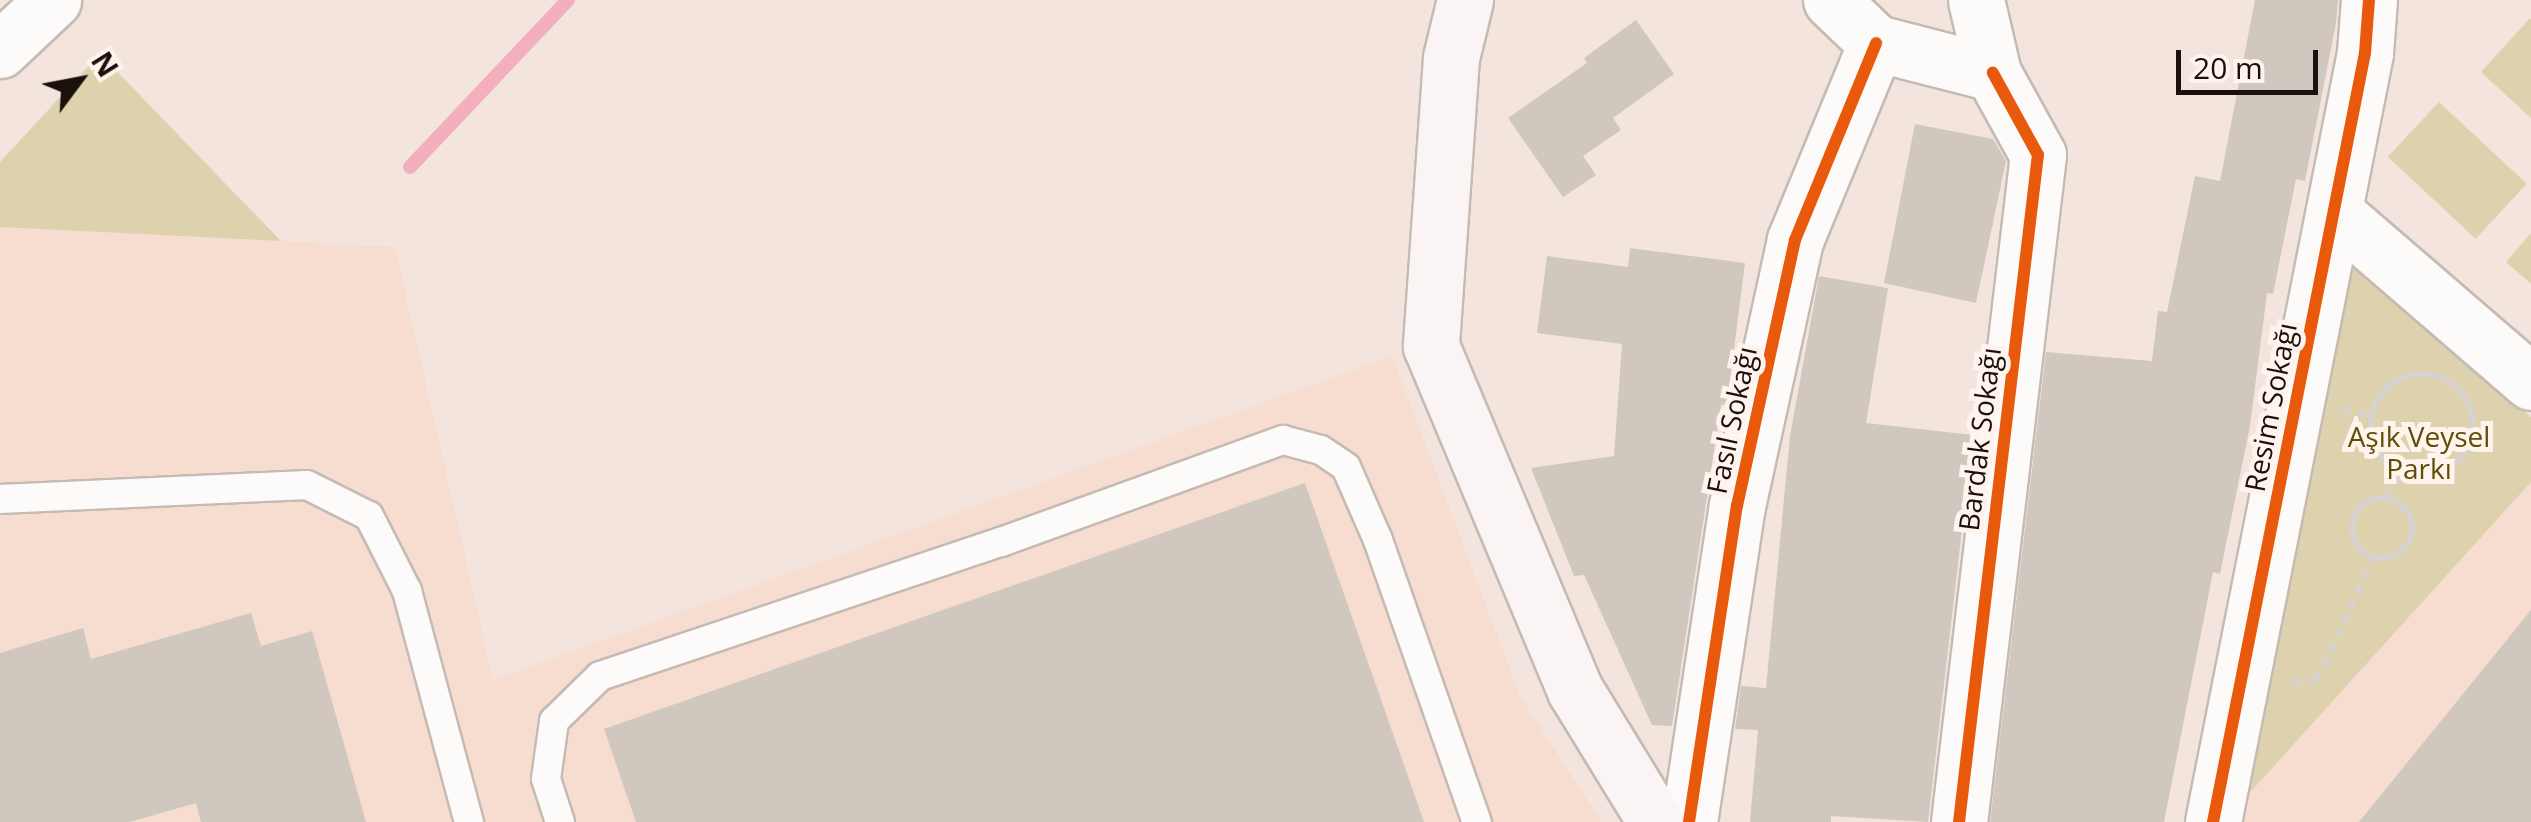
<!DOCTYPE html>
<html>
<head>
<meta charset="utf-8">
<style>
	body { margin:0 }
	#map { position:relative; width:2531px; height:822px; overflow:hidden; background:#f3e5dd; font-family:"Open Sans",sans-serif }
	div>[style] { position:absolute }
	.built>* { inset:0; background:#f6ddcf }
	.green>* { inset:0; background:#ded1ad; transform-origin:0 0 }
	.stream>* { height:14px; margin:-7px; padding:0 7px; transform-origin:7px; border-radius:7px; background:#f4afbc }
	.building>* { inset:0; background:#d0c7bf }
	.path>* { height:6px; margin-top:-3px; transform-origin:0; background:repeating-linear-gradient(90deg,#d6d2cf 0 8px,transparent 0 16px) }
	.path>.ring { margin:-3px; padding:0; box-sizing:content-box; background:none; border:6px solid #d6d2cf; border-radius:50% }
	.roads { filter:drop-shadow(2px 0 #c5bab4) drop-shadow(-2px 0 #c5bab4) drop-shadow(0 2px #c5bab4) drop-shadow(0 -2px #c5bab4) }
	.service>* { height:28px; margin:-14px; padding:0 14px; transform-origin:14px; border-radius:14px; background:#fdfbfa }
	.minor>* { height:55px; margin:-27.5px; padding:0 27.5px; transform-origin:27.5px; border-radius:27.5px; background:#fdfbfa }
	.secondary>* { height:55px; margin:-27.5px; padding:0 27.5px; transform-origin:27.5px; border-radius:27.5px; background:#faf5f4 }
	.cycleway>* { height:12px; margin:-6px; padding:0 6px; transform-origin:6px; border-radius:6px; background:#e8590c }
	span { translate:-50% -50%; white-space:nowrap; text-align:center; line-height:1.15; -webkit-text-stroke:10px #fef3ed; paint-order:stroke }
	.street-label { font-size:28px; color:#1a110c }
	.park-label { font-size:28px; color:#5d4f05 }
	.north { position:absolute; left:30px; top:30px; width:100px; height:100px; -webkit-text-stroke:8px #fef3ed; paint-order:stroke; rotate:58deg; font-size:28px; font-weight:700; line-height:40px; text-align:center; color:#1a110c }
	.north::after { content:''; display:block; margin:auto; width:35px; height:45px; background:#1a110c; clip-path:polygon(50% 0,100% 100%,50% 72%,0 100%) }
	.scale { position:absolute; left:2176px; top:50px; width:142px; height:45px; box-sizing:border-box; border:5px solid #1a110c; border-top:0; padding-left:12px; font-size:30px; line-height:35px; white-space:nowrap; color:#1a110c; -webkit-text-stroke:8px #fef3ed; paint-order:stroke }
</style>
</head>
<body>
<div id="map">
	<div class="built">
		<i style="clip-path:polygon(0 227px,395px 247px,493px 680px,1392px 356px,1521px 698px,1602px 822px,0 822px)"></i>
		<i style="clip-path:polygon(2531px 482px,2531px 822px,2241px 822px,2246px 797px)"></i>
	</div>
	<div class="green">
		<i style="clip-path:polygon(2530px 18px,2531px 20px,2531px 118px,2481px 72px)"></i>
		<i style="clip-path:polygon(100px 54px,281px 241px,0 227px,0 162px)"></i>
		<i style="left:2439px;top:102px;width:120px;height:75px;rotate:43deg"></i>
		<i style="clip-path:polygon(2531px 233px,2531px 284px,2506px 262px)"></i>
		<i style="clip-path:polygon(2354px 258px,2531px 417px,2531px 482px,2246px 797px)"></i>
	</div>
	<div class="stream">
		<i style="left:410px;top:167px;width:230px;rotate:-46.6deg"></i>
	</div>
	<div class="building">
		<i style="clip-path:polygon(2255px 0,2338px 0,2336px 23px,2305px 181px,2296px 179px,2273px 294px,2267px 293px,2250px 426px,2220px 574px,2213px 572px,2164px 822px,1990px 822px,2046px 352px,2152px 361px,2158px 311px,2167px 312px,2195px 176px,2220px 181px)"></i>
		<i style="clip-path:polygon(1636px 20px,1674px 74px,1613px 118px,1621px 130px,1583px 156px,1596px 175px,1563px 197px,1508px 118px,1587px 63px,1584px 58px)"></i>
		<i style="clip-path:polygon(1915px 124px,1993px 139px,2006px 161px,1976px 303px,1884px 283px)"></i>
		<i style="clip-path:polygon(1630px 248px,1745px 263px,1727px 404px,1721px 405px,1672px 726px,1652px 725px,1584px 575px,1574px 576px,1531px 468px,1614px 456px,1622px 344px,1537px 333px,1547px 256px,1628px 267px)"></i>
		<i style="clip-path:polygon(1819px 276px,1888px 288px,1866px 423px,1973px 435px,1928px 822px,1831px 816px,1831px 822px,1750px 822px,1758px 730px,1735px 729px,1741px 686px,1766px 688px,1790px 436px)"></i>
		<i style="clip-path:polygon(1305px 483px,1424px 822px,636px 822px,604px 729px)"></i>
		<i style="clip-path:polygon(2531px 610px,2531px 822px,2359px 822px)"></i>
		<i style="clip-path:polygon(251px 613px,261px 646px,312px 631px,366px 822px,201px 822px,196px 803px,130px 822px,0 822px,0 653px,83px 628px,91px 659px)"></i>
	</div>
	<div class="path">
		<i class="ring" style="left:2371px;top:374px;width:96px;height:96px"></i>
		<i style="left:2343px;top:409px;width:29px;rotate:14deg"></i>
		<i style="left:2386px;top:497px;width:31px;rotate:-58deg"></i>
		<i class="ring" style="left:2352px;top:498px;width:54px;height:54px"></i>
		<i style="left:2293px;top:683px;width:24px;rotate:-7deg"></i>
		<i style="left:2317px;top:680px;width:134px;rotate:-65.3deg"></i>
	</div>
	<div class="roads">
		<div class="service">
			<i style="left:0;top:499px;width:307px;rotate:-2.6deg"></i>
			<i style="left:307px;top:485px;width:69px;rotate:26.6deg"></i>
			<i style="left:369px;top:516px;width:84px;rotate:63.1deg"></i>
			<i style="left:407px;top:591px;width:239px;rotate:75deg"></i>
			<i style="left:560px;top:822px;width:45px;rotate:-108deg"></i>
			<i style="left:546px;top:779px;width:59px;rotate:-82.1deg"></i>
			<i style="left:554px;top:721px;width:64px;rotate:-44.4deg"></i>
			<i style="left:600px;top:676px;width:423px;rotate:-18.5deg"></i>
			<i style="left:1001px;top:542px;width:300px;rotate:-19.9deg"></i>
			<i style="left:1283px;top:440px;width:39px;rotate:15deg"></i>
			<i style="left:1321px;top:450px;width:30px;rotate:34deg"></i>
			<i style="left:1346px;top:467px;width:80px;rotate:66.3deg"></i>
			<i style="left:1378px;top:540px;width:299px;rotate:70.7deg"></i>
		</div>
		<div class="minor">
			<i style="left:1831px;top:0;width:62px;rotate:43.7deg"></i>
			<i style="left:1876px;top:43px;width:121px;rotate:14.4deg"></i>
			<i style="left:1993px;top:73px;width:75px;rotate:-103.1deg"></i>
			<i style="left:0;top:50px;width:73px;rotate:-43.3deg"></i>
			<i style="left:2334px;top:212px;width:260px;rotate:40.8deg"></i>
			<i style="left:1689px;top:822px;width:320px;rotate:-81.4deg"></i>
			<i style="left:1737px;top:506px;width:272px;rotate:-77.7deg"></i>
			<i style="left:1795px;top:240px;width:213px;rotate:-67.6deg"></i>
			<i style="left:1959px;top:822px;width:672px;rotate:-83.25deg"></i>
			<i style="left:2038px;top:155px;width:94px;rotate:-118.8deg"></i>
			<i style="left:2213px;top:822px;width:784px;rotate:-78.82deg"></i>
			<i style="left:2365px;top:53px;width:53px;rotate:-85.7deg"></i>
		</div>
		<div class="secondary">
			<i style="left:1465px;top:0;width:60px;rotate:103.6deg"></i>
			<i style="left:1451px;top:58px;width:289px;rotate:94deg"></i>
			<i style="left:1431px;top:346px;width:373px;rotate:67.3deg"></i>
			<i style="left:1575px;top:690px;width:155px;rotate:58.5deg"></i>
		</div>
	</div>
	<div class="cycleway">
		<i style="left:1689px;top:822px;width:320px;rotate:-81.4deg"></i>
		<i style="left:1737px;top:506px;width:272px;rotate:-77.7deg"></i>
		<i style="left:1795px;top:240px;width:213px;rotate:-67.6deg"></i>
		<i style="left:1959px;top:822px;width:672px;rotate:-83.25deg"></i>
		<i style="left:2038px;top:155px;width:94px;rotate:-118.8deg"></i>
		<i style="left:2213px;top:822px;width:784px;rotate:-78.82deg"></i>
		<i style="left:2365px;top:53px;width:53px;rotate:-85.7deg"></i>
	</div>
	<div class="street-label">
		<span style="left:2270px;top:407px;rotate:-79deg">Resim Sokağı</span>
		<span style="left:1731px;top:420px;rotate:-78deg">Fasıl Sokağı</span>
		<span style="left:1979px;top:439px;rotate:-83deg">Bardak Sokağı</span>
	</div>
	<div class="park-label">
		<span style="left:2419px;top:452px">Aşık Veysel<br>Parkı</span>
	</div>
	<div class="north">N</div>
	<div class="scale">20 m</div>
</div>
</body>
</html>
